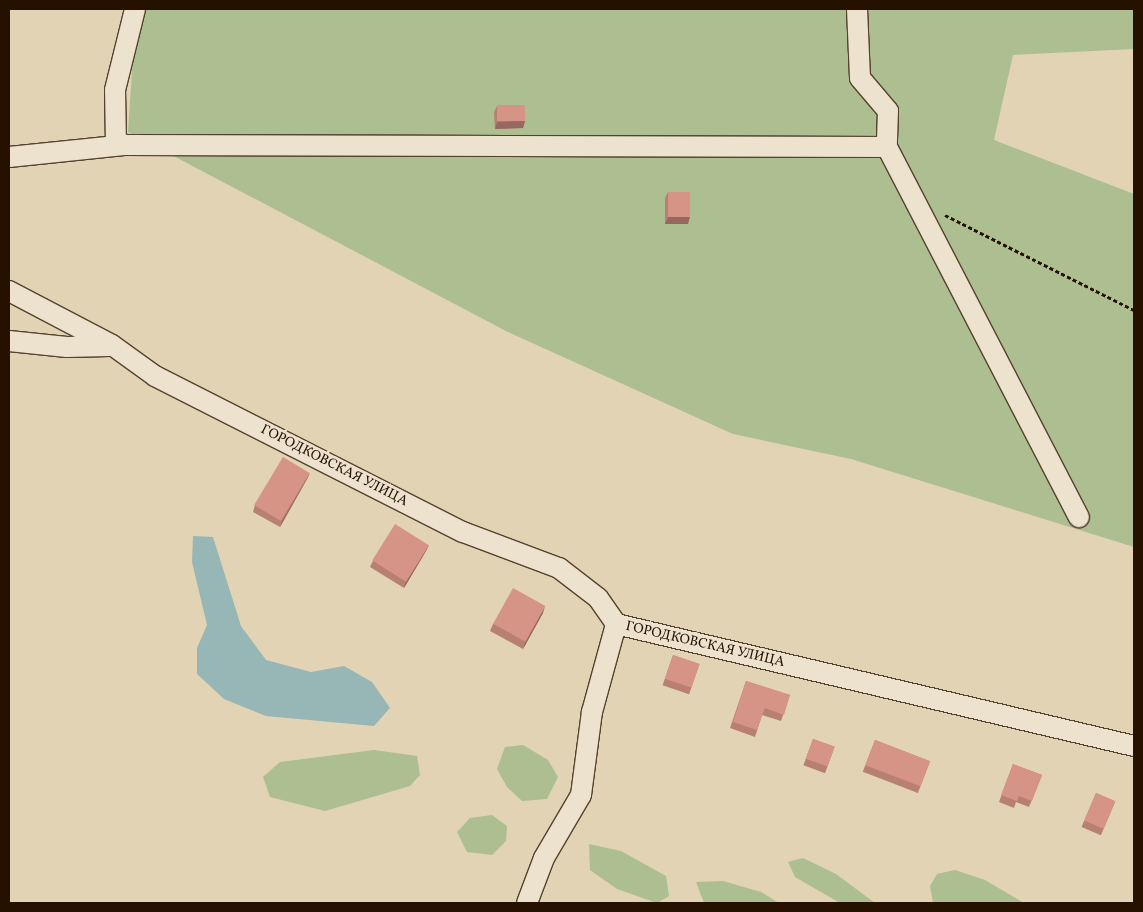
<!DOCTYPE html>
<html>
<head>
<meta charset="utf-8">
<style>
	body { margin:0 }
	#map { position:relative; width:1143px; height:912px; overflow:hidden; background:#e1d3b3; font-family:Vollkorn,serif }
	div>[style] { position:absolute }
	.green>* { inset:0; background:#adbe91 }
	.water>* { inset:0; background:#97b6b6 }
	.path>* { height:3px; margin-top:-1.5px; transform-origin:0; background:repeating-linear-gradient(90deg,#261100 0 4px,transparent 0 6.5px) }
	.roads { filter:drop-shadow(1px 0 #55422d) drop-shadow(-1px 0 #55422d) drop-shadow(0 1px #55422d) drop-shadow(0 -1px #55422d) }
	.minor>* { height:20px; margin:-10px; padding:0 10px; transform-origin:10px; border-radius:10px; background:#ece2ce }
	.wall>* { inset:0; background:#b87f73; transform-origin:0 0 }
	.shaded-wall>* { inset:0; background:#96685e }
	.building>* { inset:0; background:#d69486; transform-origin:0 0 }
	span { translate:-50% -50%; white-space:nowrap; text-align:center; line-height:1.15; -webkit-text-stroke:5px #ece2ce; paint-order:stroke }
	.street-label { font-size:14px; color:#261100 }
	.frame { position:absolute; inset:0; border:10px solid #261100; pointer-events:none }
</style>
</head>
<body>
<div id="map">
	<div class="green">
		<i style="clip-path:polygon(136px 9px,1134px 9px,1134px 49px,1013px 55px,994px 140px,1134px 194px,1134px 547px,851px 459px,733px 434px,506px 331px,128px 132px)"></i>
		<i style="clip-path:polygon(523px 745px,548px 760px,558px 777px,547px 799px,522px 801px,507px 787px,497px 769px,505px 747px)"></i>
		<i style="clip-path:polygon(374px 750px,417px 756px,420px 775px,410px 786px,325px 811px,270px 797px,263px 777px,280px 762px)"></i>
		<i style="clip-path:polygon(492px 815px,507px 826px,506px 841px,492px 855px,467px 852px,457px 832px,470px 818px)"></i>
		<i style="clip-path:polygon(589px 844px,621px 851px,666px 876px,669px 896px,657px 903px,617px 889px,590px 870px)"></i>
		<i style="clip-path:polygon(803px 858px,836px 874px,875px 903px,840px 903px,795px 877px,788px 862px)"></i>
		<i style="clip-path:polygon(955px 870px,985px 880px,1024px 903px,933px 903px,930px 886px,937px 874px)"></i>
		<i style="clip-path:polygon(723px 881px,761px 892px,779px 903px,704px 903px,696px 882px)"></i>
	</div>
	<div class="water">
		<i style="clip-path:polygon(193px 536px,213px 537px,241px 626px,266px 660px,311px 672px,344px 666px,372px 682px,390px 708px,374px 726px,266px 716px,224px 699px,197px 674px,197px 648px,207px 625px,192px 562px)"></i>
	</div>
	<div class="path">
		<i style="left:945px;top:215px;width:212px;rotate:26.7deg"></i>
	</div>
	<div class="roads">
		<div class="minor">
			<i style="left:857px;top:9px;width:69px;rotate:87.5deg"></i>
			<i style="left:860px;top:78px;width:43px;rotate:49.7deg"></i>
			<i style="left:888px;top:111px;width:36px;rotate:92deg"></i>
			<i style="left:887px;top:147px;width:417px;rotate:62.6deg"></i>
			<i style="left:116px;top:145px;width:55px;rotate:-91deg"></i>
			<i style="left:115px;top:90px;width:83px;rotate:-76.1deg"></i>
			<i style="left:9px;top:157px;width:118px;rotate:-5.9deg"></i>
			<i style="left:126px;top:145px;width:761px;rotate:0.15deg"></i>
			<i style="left:9px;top:291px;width:116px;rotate:27.7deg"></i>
			<i style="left:112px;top:345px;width:53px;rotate:35.8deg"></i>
			<i style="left:155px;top:376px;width:345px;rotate:26.9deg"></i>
			<i style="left:463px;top:532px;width:103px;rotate:20.6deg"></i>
			<i style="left:559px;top:568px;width:49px;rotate:37.6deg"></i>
			<i style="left:598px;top:598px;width:32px;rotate:55deg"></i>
			<i style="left:616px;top:624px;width:532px;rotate:13.25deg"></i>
			<i style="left:9px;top:341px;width:58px;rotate:5.9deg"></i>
			<i style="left:67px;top:347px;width:42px;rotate:-1.4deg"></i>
			<i style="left:527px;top:903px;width:48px;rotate:-69.3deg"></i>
			<i style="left:544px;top:858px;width:73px;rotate:-59.6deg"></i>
			<i style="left:581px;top:795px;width:84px;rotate:-82.5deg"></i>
			<i style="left:592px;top:712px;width:91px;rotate:-74.7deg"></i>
		</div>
	</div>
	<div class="wall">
		<i style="clip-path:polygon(497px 106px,525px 121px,523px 128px,495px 129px,494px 112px)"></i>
		<i style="clip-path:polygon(668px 192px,688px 224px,665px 224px,665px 198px)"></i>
		<i style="clip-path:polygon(310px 473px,307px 479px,280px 527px,253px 512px,255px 505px)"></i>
		<i style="clip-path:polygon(429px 545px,426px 551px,404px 588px,370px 567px,373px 561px)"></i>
		<i style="clip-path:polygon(543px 613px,523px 649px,490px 631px,493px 624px)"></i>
		<i style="left:673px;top:655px;width:28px;height:32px;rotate:19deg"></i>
		<i style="clip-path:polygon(746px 681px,790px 695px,781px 721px,762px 715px,755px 737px,730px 728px)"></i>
		<i style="left:813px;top:739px;width:23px;height:28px;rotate:20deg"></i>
		<i style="left:875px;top:740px;width:59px;height:34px;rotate:21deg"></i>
		<i style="clip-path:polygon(1013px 764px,1042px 775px,1029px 807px,1016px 802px,1014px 808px,999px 802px)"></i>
		<i style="left:1096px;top:793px;width:21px;height:37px;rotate:23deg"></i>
	</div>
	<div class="shaded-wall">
		<i style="clip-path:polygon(525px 121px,523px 128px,495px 129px,497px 122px)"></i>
		<i style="clip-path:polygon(668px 217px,690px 217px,688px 224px,665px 224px)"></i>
		<i style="clip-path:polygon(310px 473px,307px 479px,280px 527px,282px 521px)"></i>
		<i style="clip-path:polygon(429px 545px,426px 551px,404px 588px,406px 581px)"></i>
		<i style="clip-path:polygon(545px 606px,543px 613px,523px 649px,525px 642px)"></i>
	</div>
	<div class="building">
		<i style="left:525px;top:105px;width:16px;height:28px;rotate:90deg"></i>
		<i style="left:668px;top:192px;width:22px;height:25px"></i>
		<i style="left:283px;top:457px;width:31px;height:56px;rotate:31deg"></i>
		<i style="left:395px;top:524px;width:40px;height:43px;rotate:32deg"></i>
		<i style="left:513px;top:588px;width:37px;height:41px;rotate:29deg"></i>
		<i style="left:673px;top:655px;width:28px;height:25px;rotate:19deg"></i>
		<i style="clip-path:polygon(746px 681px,790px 695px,784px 715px,765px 708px,757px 730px,733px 722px)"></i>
		<i style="left:813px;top:739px;width:23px;height:21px;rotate:20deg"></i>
		<i style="left:875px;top:740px;width:59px;height:27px;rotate:21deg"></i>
		<i style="clip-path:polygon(1013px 764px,1042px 775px,1032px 801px,1019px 796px,1017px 801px,1001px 795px)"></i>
		<i style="left:1096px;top:793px;width:21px;height:30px;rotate:23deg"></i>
	</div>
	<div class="street-label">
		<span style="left:334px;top:466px;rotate:27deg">ГОРОДКОВСКАЯ УЛИЦА</span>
		<span style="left:705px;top:645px;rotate:13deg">ГОРОДКОВСКАЯ УЛИЦА</span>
	</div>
	<div class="frame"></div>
</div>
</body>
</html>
